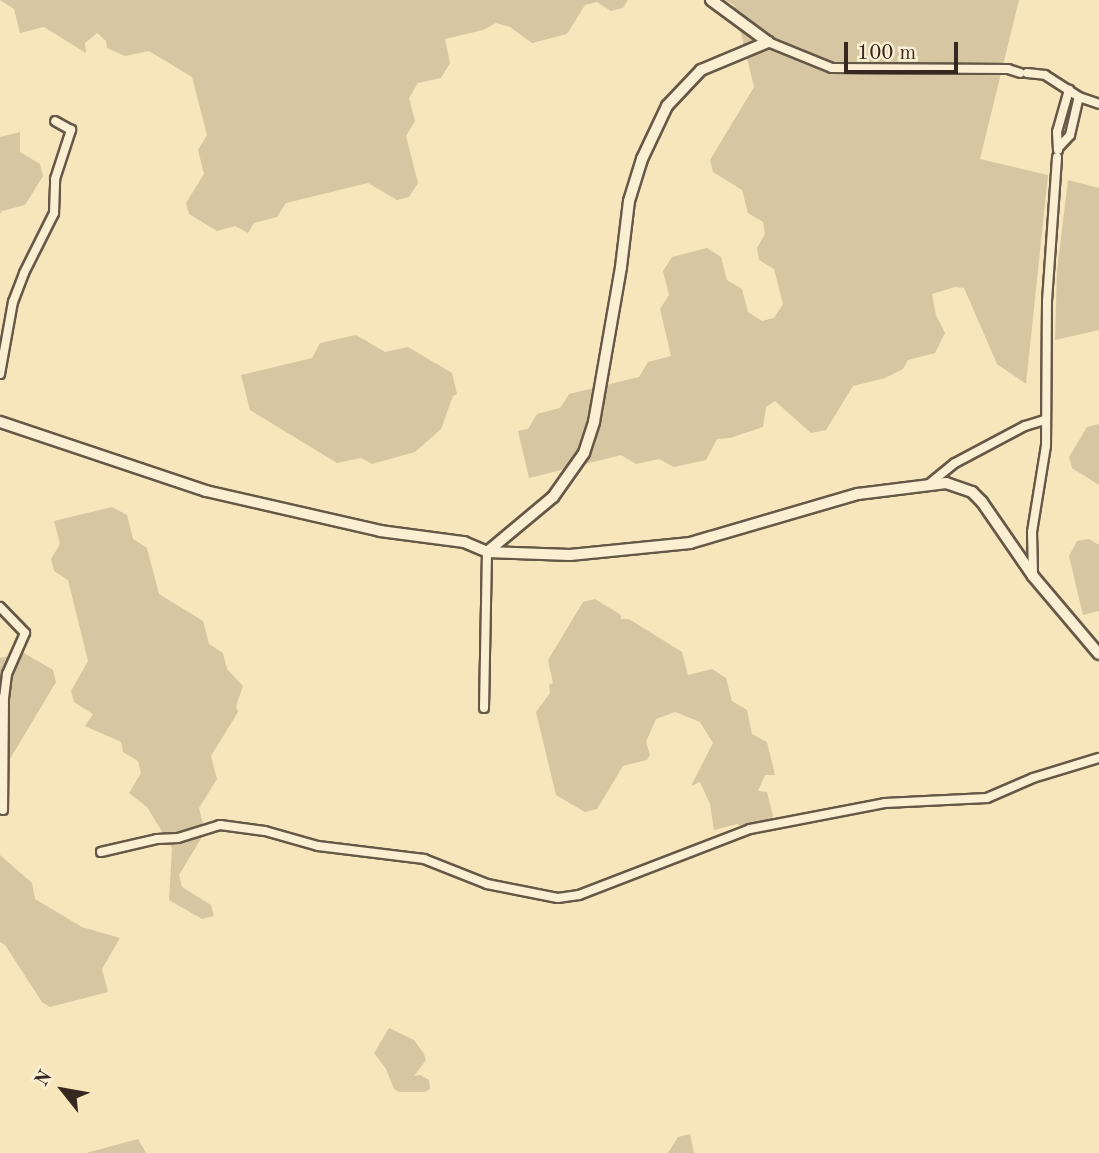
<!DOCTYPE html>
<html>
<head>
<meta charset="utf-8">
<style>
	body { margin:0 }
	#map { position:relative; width:1099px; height:1153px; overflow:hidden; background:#f7e6bc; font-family:"Old Standard TT",serif }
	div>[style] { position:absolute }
	.green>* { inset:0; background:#d6c6a1 }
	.roads { filter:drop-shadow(2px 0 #665847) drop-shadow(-2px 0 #665847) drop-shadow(0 2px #665847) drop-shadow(0 -2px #665847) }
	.street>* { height:8px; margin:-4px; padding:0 4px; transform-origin:4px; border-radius:4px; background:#faefd3 }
	.secondary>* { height:10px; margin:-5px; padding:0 5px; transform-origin:5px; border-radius:5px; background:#faefd3 }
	span { translate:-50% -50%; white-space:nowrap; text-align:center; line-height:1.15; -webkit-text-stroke:6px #faefd3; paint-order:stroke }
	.north { position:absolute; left:28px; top:1055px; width:70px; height:70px; -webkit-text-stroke:5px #faefd3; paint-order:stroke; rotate:301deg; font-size:19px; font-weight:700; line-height:28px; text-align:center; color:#362820 }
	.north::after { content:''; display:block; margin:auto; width:24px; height:32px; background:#362820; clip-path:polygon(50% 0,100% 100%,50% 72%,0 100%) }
	.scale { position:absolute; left:844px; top:42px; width:114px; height:32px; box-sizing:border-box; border:4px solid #362820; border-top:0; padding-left:9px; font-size:21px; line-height:24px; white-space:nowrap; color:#362820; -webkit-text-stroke:5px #faefd3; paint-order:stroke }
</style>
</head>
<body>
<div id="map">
	<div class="green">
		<i style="clip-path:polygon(0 0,628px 0,623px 8px,611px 11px,597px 2px,585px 5px,567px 34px,532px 43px,510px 27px,496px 23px,483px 30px,445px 39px,450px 63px,441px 78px,418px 83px,409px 98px,415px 121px,406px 136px,418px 183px,409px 197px,397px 200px,368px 183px,286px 203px,277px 217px,254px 223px,248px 233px,235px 226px,217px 231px,189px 214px,186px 203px,204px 174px,198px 150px,207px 135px,192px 77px,149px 51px,125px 56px,107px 48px,106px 41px,97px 33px,85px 43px,86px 53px,44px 27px,20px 33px,14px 9px)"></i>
		<i style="clip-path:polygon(725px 0,1019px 0,980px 159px,1048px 175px,1026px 384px,997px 364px,964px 288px,955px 287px,932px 294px,936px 315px,945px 333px,935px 353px,908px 360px,903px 369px,885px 378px,853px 386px,826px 430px,811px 433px,775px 401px,766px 407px,763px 427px,730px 438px,717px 439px,706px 460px,674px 467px,659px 459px,636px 464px,621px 455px,529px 478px,518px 431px,528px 429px,537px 414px,560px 408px,569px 394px,639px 377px,648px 362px,671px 356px,660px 309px,669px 295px,663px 271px,672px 257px,707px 248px,721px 257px,727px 280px,742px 289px,748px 312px,762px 321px,774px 318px,783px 304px,774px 269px,759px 260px,757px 248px,765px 234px,763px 222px,748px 213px,742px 190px,713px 172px,710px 160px,754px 87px,734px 5px)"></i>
		<i style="clip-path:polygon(20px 132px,20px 152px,40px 164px,43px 176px,25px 205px,2px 211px,0 214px,0 137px)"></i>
		<i style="clip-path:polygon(1068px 180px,1099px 188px,1099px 330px,1055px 340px,1057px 271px)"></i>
		<i style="clip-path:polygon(356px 335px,385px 352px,408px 347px,452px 373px,457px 394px,453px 396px,441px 429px,415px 452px,372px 464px,361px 458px,337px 463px,250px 410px,241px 375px,312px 358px,320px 343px)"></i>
		<i style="clip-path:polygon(1099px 424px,1099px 485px,1072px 468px,1069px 457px,1087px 427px)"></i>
		<i style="clip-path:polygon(112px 507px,127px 515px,133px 539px,147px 548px,159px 594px,203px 621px,209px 644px,223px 653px,227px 669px,243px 686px,236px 706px,238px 712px,211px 756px,217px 779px,199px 808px,205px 832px,179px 875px,182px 887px,211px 905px,214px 916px,202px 919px,169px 900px,172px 848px,147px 807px,129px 793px,141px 773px,138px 761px,123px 752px,121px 742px,85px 726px,93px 714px,74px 702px,71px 691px,88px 661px,68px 580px,54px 571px,51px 559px,60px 544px,54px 521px)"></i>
		<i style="clip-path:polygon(1089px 539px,1099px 545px,1099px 611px,1083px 615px,1069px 556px,1077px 541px)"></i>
		<i style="clip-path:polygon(595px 599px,621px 615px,621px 619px,629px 619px,682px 652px,688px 675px,712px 669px,726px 678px,732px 701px,747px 710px,752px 734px,767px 742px,775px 775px,765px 775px,758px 791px,767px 792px,773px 816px,764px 830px,752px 833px,737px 824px,714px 830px,710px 804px,700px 782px,691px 786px,713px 743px,700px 722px,675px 712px,656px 719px,646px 742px,650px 755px,647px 760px,623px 766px,597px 809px,585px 812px,556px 795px,536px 712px,550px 693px,549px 685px,553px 683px,548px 660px,583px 602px)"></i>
		<i style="clip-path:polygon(24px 653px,53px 670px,56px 682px,4px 769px,8px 787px,0 784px,0 658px)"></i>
		<i style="clip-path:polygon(0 855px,32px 883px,35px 899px,82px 927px,120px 938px,102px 969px,108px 992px,50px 1007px,42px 1002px,5px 945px,0 942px)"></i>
		<i style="clip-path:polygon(389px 1028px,414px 1040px,424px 1054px,426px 1060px,414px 1076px,420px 1075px,429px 1080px,430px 1089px,425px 1092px,399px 1092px,394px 1089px,386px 1069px,374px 1053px)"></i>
		<i style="clip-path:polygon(690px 1134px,694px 1153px,668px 1153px,678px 1137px)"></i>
		<i style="clip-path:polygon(138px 1139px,146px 1153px,86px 1153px)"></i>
	</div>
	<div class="roads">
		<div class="street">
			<i style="left:768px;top:42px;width:69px;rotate:22.1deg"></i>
			<i style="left:832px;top:68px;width:176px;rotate:0.3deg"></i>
			<i style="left:1008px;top:69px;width:13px;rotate:18deg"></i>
			<i style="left:1027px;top:73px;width:18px;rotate:6deg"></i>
			<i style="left:1045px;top:75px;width:40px;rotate:32.9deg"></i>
			<i style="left:1079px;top:97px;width:21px;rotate:19deg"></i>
			<i style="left:1059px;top:147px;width:16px;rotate:-47deg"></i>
			<i style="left:1070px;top:135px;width:39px;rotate:-77deg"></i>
			<i style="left:1058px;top:150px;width:18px;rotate:-93deg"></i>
			<i style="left:1057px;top:132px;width:44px;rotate:-74.1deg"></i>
			<i style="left:0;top:374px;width:73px;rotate:-79.8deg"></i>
			<i style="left:13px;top:302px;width:31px;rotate:-69deg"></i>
			<i style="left:24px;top:273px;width:67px;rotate:-63.4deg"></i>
			<i style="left:54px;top:213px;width:34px;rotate:-88deg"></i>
			<i style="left:55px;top:179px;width:52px;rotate:-71.9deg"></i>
			<i style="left:71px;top:130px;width:18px;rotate:-151deg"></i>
			<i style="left:929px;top:484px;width:33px;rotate:-39deg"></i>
			<i style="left:955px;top:463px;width:79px;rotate:-27.9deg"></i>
			<i style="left:1025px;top:426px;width:21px;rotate:-17deg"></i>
			<i style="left:1033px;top:575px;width:43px;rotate:-91.3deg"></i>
			<i style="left:1032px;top:532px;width:87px;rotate:-80.8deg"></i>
			<i style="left:1046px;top:446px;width:145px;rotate:-89.6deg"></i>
			<i style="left:1047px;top:301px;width:144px;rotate:-86deg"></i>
			<i style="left:0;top:607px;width:36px;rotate:46deg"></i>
			<i style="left:25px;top:633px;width:45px;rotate:113.7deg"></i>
			<i style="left:7px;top:674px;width:23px;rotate:97deg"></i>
			<i style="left:4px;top:697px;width:113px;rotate:90.5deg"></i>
			<i style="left:484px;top:708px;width:156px;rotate:-88.9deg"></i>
			<i style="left:101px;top:852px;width:57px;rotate:-13.1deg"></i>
			<i style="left:157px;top:839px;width:21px;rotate:-3deg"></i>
			<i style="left:178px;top:838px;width:44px;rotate:-17.2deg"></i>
			<i style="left:220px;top:825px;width:45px;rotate:7.6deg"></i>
			<i style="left:265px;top:831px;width:55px;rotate:15.8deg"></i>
			<i style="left:318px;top:846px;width:107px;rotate:7deg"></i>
			<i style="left:424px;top:859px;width:68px;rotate:21.6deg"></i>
			<i style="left:487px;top:884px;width:72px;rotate:11.2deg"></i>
			<i style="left:558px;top:898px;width:21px;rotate:-8deg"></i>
			<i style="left:579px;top:895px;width:183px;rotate:-21.1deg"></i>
			<i style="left:750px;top:829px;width:137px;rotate:-10.9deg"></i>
			<i style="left:885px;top:803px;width:102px;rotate:-2.8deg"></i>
			<i style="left:987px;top:798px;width:50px;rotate:-23.5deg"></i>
			<i style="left:1033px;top:778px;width:69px;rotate:-16.9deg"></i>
		</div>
		<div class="secondary">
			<i style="left:0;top:422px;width:217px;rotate:18.5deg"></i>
			<i style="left:206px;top:491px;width:179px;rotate:12.9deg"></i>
			<i style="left:380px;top:531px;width:85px;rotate:7.5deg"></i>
			<i style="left:464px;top:542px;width:25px;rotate:23deg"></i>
			<i style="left:487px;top:552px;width:83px;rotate:2.1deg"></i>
			<i style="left:570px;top:555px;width:121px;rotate:-5.7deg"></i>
			<i style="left:690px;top:543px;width:175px;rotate:-16.3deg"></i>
			<i style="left:858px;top:494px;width:89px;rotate:-7.1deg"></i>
			<i style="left:946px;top:483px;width:28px;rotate:19deg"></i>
			<i style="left:972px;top:492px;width:14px;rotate:45deg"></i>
			<i style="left:982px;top:502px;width:90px;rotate:55.4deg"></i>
			<i style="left:1033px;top:576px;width:102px;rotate:49.8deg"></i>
			<i style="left:487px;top:552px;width:86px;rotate:-39.8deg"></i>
			<i style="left:553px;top:497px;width:54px;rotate:-54.8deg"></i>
			<i style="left:584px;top:453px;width:33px;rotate:-72deg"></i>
			<i style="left:594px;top:422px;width:157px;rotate:-80.1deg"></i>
			<i style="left:621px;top:267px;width:66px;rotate:-83.1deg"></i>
			<i style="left:629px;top:201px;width:44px;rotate:-72.8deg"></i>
			<i style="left:642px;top:159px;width:59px;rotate:-64.7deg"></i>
			<i style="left:667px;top:106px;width:50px;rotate:-46.6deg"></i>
			<i style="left:701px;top:70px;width:73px;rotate:-22.7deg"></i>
			<i style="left:768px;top:42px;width:71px;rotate:-143.6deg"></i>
		</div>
	</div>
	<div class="north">N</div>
	<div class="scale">100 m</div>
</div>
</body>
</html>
